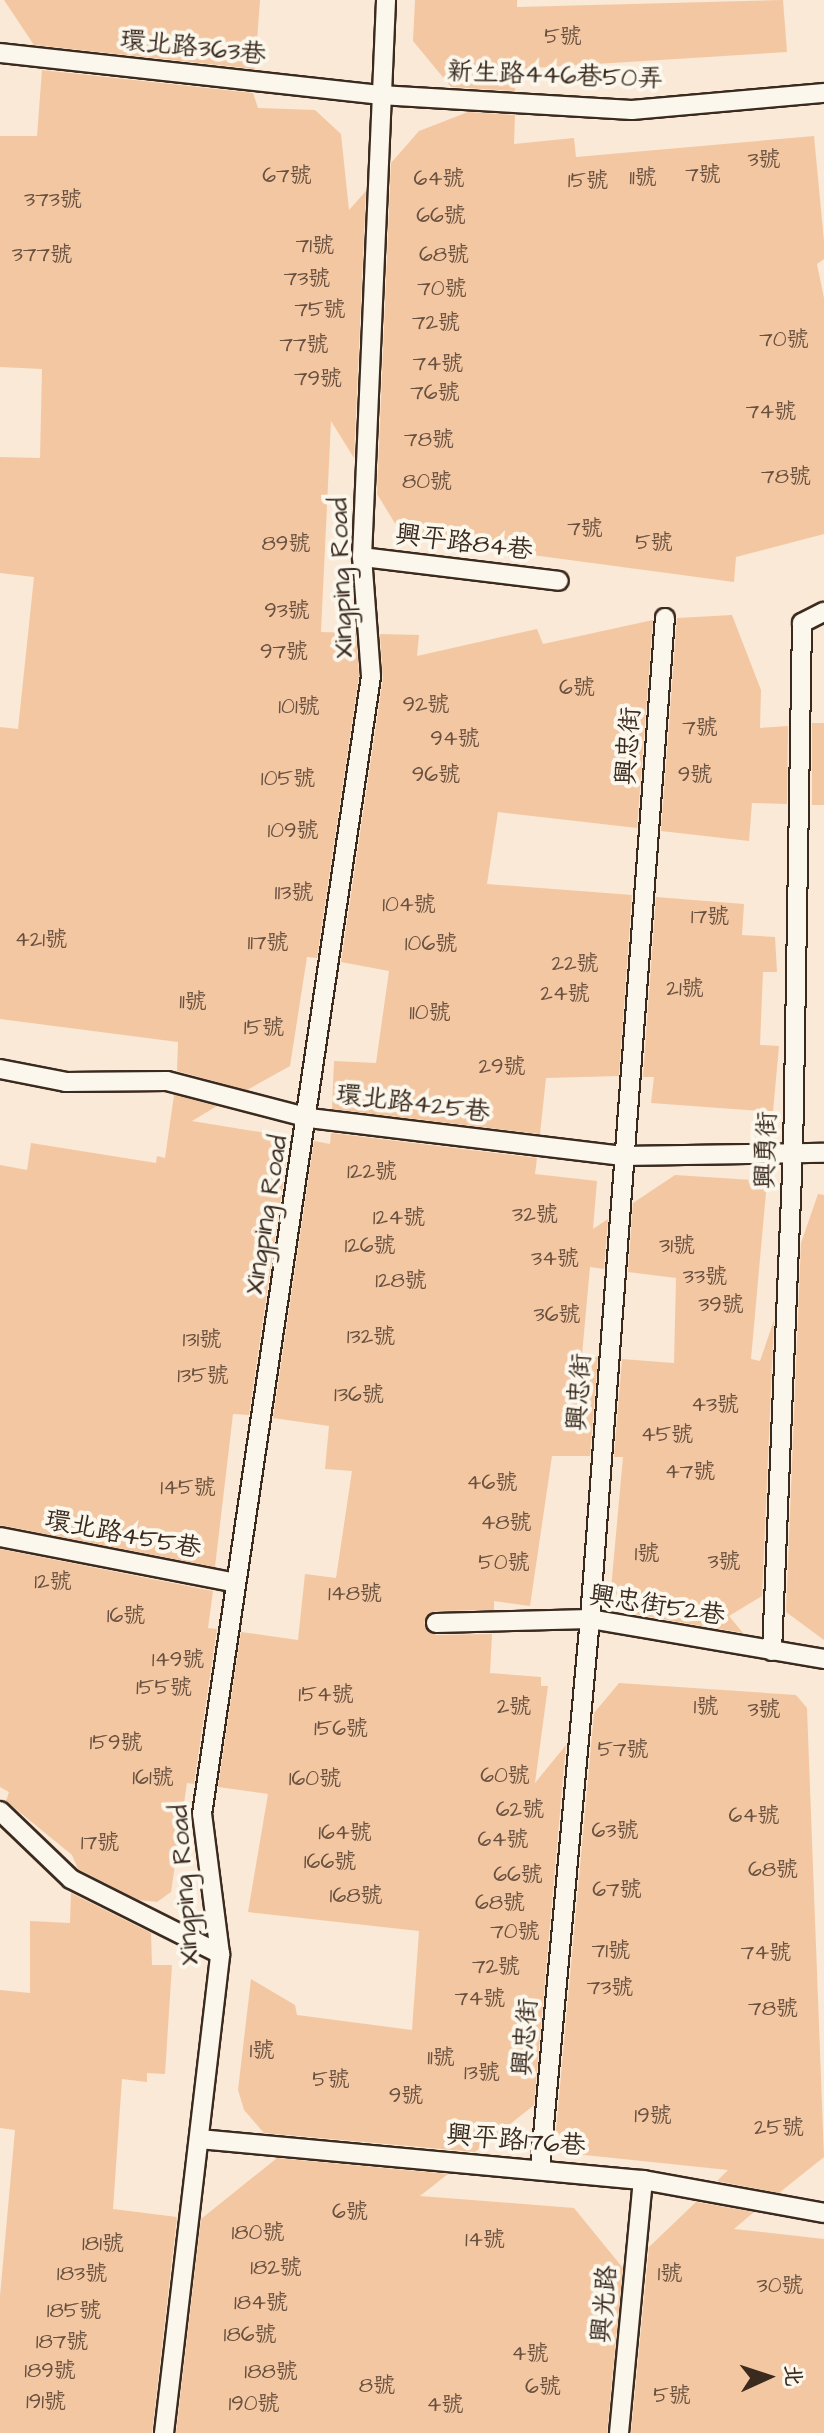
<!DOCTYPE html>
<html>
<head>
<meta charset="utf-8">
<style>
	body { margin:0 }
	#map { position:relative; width:824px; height:2433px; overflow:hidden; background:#f9e9d6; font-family:"Architects Daughter","LXGW WenKai TC",sans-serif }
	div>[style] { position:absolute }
	.building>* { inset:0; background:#f4c7a3; transform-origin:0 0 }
	.roads { filter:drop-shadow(2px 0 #3b2a1e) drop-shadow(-2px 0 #3b2a1e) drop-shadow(0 2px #3b2a1e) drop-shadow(0 -2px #3b2a1e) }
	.lane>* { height:18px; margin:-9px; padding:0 9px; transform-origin:9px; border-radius:9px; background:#fbf7ec }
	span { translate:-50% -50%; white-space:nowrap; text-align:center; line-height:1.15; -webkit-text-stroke:8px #fbf7ec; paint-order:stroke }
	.number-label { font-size:22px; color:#69513f }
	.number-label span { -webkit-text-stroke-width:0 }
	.street-label { font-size:26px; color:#3b2a1e }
	.north { position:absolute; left:728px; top:2337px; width:80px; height:80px; -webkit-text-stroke:6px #fbf7ec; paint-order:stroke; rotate:87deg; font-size:22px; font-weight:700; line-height:32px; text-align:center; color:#3b2a1e }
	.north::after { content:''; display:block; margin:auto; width:28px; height:36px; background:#3b2a1e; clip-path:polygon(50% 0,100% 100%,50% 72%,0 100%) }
</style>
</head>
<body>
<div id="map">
	<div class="building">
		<i style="clip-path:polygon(4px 0,260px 0,255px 69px,34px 45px)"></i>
		<i style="clip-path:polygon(415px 0,517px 0,517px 7px,783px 0,787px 52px,516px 69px,515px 91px,451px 87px,413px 41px)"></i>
		<i style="clip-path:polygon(42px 70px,253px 93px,258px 108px,315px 110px,341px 134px,349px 210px,366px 191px,354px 458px,331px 421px,321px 632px,356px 633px,359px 676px,317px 958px,307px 957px,290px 1066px,247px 1090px,177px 1071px,178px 1042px,0 1019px,0 727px,18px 729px,34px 577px,0 573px,0 457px,40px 458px,42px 369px,0 367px,0 136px,37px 136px)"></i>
		<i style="clip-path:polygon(468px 112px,515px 115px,514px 144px,574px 138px,576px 157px,814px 136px,824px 241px,824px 259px,817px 264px,824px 298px,824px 534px,736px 557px,734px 582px,404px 538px,377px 494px,391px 163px,419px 131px)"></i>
		<i style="clip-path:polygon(732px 615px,761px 690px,760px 728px,788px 726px,787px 804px,752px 803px,749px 841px,661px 831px,677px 618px)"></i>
		<i style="clip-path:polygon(653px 620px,637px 828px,498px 812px,487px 884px,632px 895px,619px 1076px,546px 1078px,540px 1134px,332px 1109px,334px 1061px,376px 1063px,389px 971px,341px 962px,383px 678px,380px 634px,419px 635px,417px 656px,537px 629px,543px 644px)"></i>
		<i style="left:824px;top:723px;width:82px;height:12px;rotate:90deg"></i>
		<i style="clip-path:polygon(656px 897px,744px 904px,742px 935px,775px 937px,777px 972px,763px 972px,760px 1045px,779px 1046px,773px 1112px,651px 1103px,654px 1077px,643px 1077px)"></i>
		<i style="clip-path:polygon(174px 1095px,217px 1106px,192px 1121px,290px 1137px,249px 1415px,233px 1414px,215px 1567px,0 1525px,0 1165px,27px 1170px,31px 1143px,156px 1163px,157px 1156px,165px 1158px)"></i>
		<i style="clip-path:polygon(331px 1133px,537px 1158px,535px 1174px,597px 1181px,593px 1229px,608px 1219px,604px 1269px,590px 1267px,582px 1355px,598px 1357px,590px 1456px,552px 1456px,530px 1606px,494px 1601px,494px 1610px,435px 1611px,424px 1623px,436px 1635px,492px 1634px,490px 1673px,541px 1677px,541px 1686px,548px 1686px,535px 1783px,566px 1745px,534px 2105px,475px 2152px,264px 2133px,244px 2110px,238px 2090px,251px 1979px,295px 2005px,297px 2015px,412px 2030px,419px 1931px,248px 1912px,268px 1794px,218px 1787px,241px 1632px,298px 1640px,305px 1574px,336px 1578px,352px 1471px,325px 1469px,329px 1426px,273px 1418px,314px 1141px,330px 1144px)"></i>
		<i style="clip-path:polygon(675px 1175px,767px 1181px,751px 1359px,760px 1361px,774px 1320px,762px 1596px,729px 1616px,743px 1633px,638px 1615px,611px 1589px,623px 1457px,614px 1457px,622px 1359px,674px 1363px,676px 1278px,628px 1272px,633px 1203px)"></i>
		<i style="clip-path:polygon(818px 1194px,824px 1195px,824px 1640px,786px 1612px,801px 1243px)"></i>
		<i style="clip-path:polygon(0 1549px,213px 1591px,208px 1628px,217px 1629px,194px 1784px,187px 1783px,171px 1892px,157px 1902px,139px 1900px,78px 1869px,72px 1855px,6px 1801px,9px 1792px,0 1787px)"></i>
		<i style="clip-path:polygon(619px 1683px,796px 1695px,807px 1708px,824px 2157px,779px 2193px,717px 2181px,728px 2170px,575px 2154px,556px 2130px,594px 1713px)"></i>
		<i style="clip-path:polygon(71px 1893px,151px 1933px,152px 1965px,172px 1965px,165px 2074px,147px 2073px,147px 2082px,122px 2079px,113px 2209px,177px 2217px,152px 2433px,0 2433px,0 2296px,15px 2130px,0 2128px,0 1990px,30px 1993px,30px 1921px,70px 1923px)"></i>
		<i style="clip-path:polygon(277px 2158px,448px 2174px,420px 2196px,574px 2208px,623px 2268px,607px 2433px,176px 2433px,201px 2219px)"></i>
		<i style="clip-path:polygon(696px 2202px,754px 2212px,734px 2229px,824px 2239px,824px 2433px,631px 2433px,649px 2247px)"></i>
	</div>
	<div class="roads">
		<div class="lane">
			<i style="left:0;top:53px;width:382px;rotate:6.3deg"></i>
			<i style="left:380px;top:95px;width:252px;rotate:3.4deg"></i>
			<i style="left:632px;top:110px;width:193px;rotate:-5.1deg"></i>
			<i style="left:362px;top:557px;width:198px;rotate:6.9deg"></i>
			<i style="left:0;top:1069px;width:67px;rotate:11.1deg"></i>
			<i style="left:66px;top:1082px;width:101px;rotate:-0.6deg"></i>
			<i style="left:167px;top:1081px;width:147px;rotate:14.6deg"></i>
			<i style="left:309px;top:1118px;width:316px;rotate:6.9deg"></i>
			<i style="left:623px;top:1156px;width:201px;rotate:-0.9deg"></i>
			<i style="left:0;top:1537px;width:240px;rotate:11deg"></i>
			<i style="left:436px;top:1623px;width:154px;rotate:-1.5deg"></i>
			<i style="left:590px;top:1619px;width:237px;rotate:9.7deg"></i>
			<i style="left:772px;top:1651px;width:497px;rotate:-87.6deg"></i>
			<i style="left:793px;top:1154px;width:531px;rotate:-89.03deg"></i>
			<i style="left:802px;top:623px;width:25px;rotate:-27deg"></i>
			<i style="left:0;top:1811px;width:98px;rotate:43.8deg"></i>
			<i style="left:71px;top:1879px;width:167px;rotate:26.7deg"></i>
			<i style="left:200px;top:2139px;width:445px;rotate:5.3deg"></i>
			<i style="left:643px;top:2180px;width:184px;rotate:10.3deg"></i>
			<i style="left:540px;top:2169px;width:552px;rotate:-84.81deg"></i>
			<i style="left:590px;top:1619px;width:1004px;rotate:-85.72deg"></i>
			<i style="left:164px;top:2433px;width:482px;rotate:-83.3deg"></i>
			<i style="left:220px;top:1954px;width:141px;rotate:-97.3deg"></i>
			<i style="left:202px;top:1814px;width:1150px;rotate:-81.55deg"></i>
			<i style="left:371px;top:676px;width:119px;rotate:-94.3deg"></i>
			<i style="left:362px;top:557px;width:558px;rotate:-87.53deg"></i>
			<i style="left:619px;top:2433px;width:254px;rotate:-84.6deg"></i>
		</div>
	</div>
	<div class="number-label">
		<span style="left:563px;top:37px">5號</span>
		<span style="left:764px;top:160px">3號</span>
		<span style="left:703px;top:175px">7號</span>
		<span style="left:287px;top:176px">67號</span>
		<span style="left:643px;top:178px">11號</span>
		<span style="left:439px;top:179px">64號</span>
		<span style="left:588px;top:181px">15號</span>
		<span style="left:53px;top:200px">373號</span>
		<span style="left:441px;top:216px">66號</span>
		<span style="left:315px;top:246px">71號</span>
		<span style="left:42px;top:255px">377號</span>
		<span style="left:444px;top:255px">68號</span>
		<span style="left:307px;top:279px">73號</span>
		<span style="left:442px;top:289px">70號</span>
		<span style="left:320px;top:310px">75號</span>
		<span style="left:436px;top:323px">72號</span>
		<span style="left:784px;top:340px">70號</span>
		<span style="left:304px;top:345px">77號</span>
		<span style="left:438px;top:364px">74號</span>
		<span style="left:318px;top:379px">79號</span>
		<span style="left:435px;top:393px">76號</span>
		<span style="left:771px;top:412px">74號</span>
		<span style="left:429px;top:440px">78號</span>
		<span style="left:786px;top:477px">78號</span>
		<span style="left:427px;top:482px">80號</span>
		<span style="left:585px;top:529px">7號</span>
		<span style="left:654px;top:543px">5號</span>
		<span style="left:286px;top:544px">89號</span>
		<span style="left:287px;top:611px">93號</span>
		<span style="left:284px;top:652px">97號</span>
		<span style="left:577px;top:688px">6號</span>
		<span style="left:426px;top:705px">92號</span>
		<span style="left:299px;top:707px">101號</span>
		<span style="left:700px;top:728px">7號</span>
		<span style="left:455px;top:739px">94號</span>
		<span style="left:436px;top:775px">96號</span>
		<span style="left:695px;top:775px">9號</span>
		<span style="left:288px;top:779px">105號</span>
		<span style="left:293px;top:831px">109號</span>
		<span style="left:294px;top:893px">113號</span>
		<span style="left:409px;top:905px">104號</span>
		<span style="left:710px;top:917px">17號</span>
		<span style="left:41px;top:940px">421號</span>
		<span style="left:268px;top:943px">117號</span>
		<span style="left:431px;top:944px">106號</span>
		<span style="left:575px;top:964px">22號</span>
		<span style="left:685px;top:989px">21號</span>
		<span style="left:565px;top:994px">24號</span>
		<span style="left:193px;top:1002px">11號</span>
		<span style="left:430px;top:1013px">110號</span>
		<span style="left:264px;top:1028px">15號</span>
		<span style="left:502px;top:1067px">29號</span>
		<span style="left:372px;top:1172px">122號</span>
		<span style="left:535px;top:1215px">32號</span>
		<span style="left:399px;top:1218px">124號</span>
		<span style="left:370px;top:1246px">126號</span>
		<span style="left:677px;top:1246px">31號</span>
		<span style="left:555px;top:1259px">34號</span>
		<span style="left:705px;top:1277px">33號</span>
		<span style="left:401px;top:1281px">128號</span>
		<span style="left:721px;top:1305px">39號</span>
		<span style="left:557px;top:1315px">36號</span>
		<span style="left:371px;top:1337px">132號</span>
		<span style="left:202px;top:1340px">131號</span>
		<span style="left:203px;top:1376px">135號</span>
		<span style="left:359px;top:1395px">136號</span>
		<span style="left:715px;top:1405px">43號</span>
		<span style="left:667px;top:1435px">45號</span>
		<span style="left:690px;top:1472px">47號</span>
		<span style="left:492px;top:1483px">46號</span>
		<span style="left:188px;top:1488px">145號</span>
		<span style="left:506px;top:1523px">48號</span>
		<span style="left:647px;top:1554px">1號</span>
		<span style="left:724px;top:1562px">3號</span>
		<span style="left:504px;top:1563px">50號</span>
		<span style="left:53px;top:1582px">12號</span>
		<span style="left:355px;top:1594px">148號</span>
		<span style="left:126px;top:1616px">16號</span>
		<span style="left:178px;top:1660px">149號</span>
		<span style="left:164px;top:1688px">155號</span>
		<span style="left:326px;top:1695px">154號</span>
		<span style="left:514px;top:1707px">2號</span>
		<span style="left:706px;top:1707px">1號</span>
		<span style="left:764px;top:1710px">3號</span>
		<span style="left:341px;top:1729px">156號</span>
		<span style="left:116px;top:1743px">159號</span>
		<span style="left:623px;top:1750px">57號</span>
		<span style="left:505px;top:1776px">60號</span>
		<span style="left:153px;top:1778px">161號</span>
		<span style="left:315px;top:1779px">160號</span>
		<span style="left:520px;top:1810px">62號</span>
		<span style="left:754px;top:1816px">64號</span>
		<span style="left:615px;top:1831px">63號</span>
		<span style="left:345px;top:1833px">164號</span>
		<span style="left:503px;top:1840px">64號</span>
		<span style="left:100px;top:1843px">17號</span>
		<span style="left:330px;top:1862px">166號</span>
		<span style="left:773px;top:1870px">68號</span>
		<span style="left:518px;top:1875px">66號</span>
		<span style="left:617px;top:1890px">67號</span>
		<span style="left:356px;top:1896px">168號</span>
		<span style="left:500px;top:1903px">68號</span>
		<span style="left:515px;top:1932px">70號</span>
		<span style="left:611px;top:1951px">71號</span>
		<span style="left:766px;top:1953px">74號</span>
		<span style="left:496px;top:1967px">72號</span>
		<span style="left:610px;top:1988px">73號</span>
		<span style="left:480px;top:1999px">74號</span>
		<span style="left:773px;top:2009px">78號</span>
		<span style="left:262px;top:2051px">1號</span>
		<span style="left:441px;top:2058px">11號</span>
		<span style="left:482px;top:2073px">13號</span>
		<span style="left:331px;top:2080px">5號</span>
		<span style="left:406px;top:2096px">9號</span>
		<span style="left:653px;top:2116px">19號</span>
		<span style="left:779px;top:2128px">25號</span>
		<span style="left:350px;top:2212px">6號</span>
		<span style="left:258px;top:2233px">180號</span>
		<span style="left:485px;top:2240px">14號</span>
		<span style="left:103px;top:2244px">181號</span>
		<span style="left:276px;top:2268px">182號</span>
		<span style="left:82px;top:2274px">183號</span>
		<span style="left:670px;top:2274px">1號</span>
		<span style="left:780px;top:2286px">30號</span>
		<span style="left:261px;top:2303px">184號</span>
		<span style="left:74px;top:2311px">185號</span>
		<span style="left:250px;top:2335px">186號</span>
		<span style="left:62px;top:2342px">187號</span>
		<span style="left:530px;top:2354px">4號</span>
		<span style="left:50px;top:2371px">189號</span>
		<span style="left:271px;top:2372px">188號</span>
		<span style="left:377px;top:2386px">8號</span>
		<span style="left:543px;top:2387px">6號</span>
		<span style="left:672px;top:2396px">5號</span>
		<span style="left:46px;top:2402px">191號</span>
		<span style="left:254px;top:2404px">190號</span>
		<span style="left:445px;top:2405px">4號</span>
	</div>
	<div class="street-label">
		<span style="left:193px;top:48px;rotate:6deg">環北路363巷</span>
		<span style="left:555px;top:76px;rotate:2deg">新生路446巷50弄</span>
		<span style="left:464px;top:543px;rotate:7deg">興平路84巷</span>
		<span style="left:342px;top:578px;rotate:-92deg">Xingping Road</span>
		<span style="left:629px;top:746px;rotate:-86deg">興忠街</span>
		<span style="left:413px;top:1104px;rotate:7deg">環北路425巷</span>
		<span style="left:767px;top:1150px;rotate:-88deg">興勇街</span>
		<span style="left:267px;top:1215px;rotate:-81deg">Xingping Road</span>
		<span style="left:580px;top:1392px;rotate:-86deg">興忠街</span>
		<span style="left:123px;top:1535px;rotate:11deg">環北路455巷</span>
		<span style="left:657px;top:1606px;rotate:9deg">興忠街52巷</span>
		<span style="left:185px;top:1885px;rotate:-94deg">Xingping Road</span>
		<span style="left:526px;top:2037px;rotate:-85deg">興忠街</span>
		<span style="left:516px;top:2141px;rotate:5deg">興平路176巷</span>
		<span style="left:605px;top:2304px;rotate:-85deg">興光路</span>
	</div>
	<div class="north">北</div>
</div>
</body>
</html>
